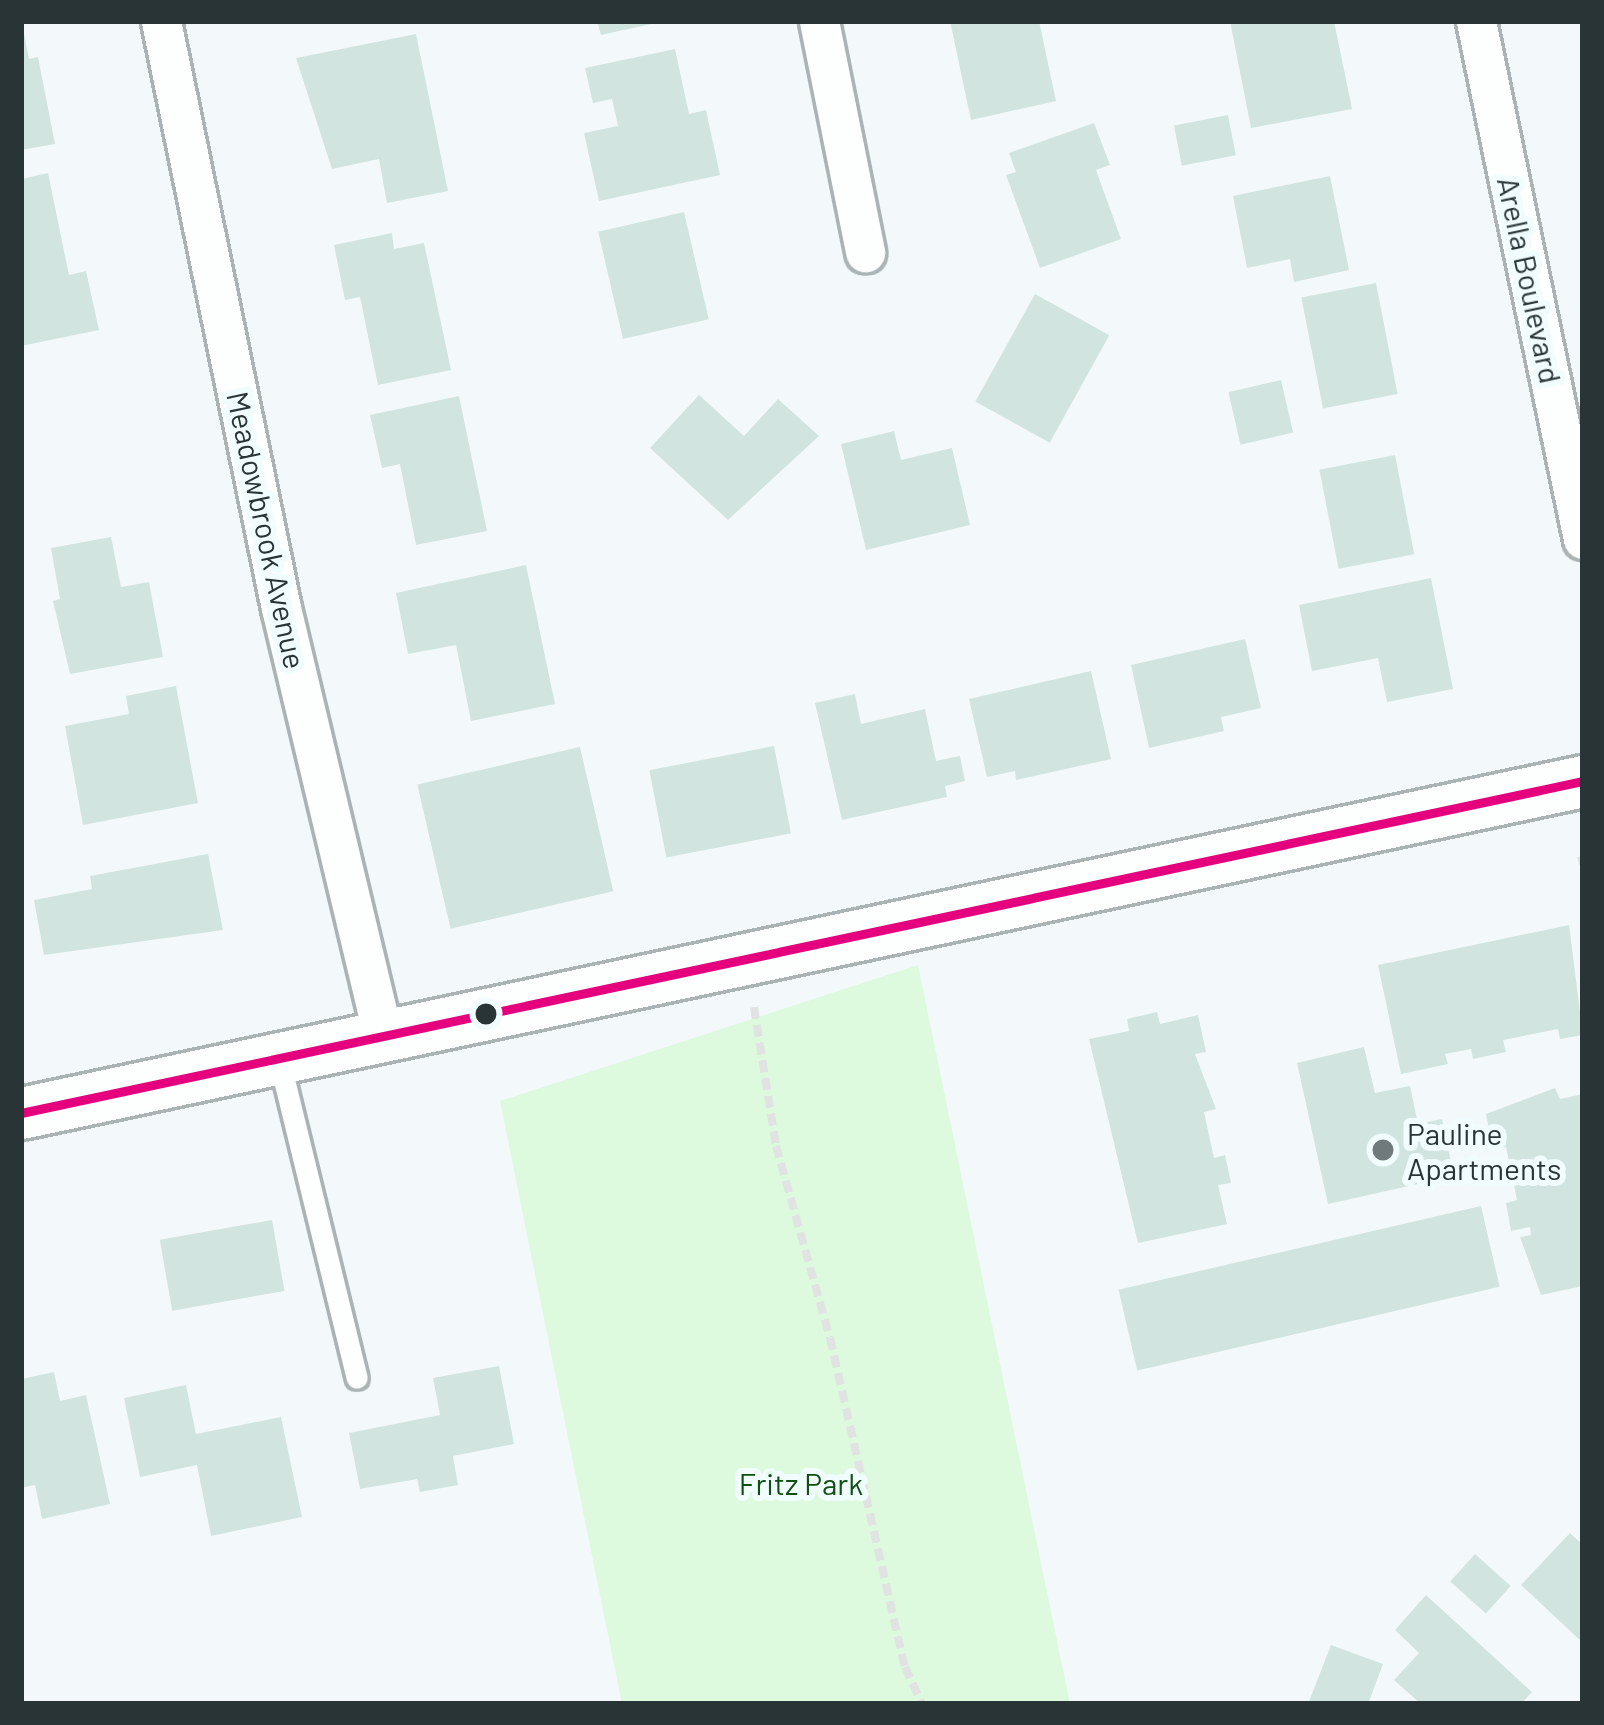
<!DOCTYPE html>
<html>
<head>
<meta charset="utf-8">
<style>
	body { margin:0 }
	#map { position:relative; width:1604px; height:1725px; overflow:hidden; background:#f3f9fa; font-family:Barlow,sans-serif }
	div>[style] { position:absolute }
	.green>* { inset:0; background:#ddf9de }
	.building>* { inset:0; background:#d2e4e0; transform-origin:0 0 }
	.path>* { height:8px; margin-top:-4px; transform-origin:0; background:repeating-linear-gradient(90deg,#e1e3e3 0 12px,transparent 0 18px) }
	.roads { filter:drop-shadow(3px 0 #abb3b4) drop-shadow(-3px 0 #abb3b4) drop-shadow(0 3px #abb3b4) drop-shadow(0 -3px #abb3b4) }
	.service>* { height:21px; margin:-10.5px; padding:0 10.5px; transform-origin:10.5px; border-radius:10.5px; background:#fdfefe }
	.minor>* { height:39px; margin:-19.5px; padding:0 19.5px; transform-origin:19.5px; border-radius:19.5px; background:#fdfefe }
	.tertiary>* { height:51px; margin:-25.5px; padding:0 25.5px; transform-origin:25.5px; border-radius:25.5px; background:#fdfefe }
	.bus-1>* { height:9px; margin:-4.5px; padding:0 4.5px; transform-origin:4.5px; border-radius:4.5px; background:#e5007d }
	.dots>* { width:33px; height:33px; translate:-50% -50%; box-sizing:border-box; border:6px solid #f0fcfd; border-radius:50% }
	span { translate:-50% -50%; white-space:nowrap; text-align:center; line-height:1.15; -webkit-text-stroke:12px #f0fcfd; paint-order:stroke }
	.street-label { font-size:30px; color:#293436 }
	.poi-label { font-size:30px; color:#293436 }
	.left { translate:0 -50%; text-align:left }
	.park-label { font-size:30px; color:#0f4f11 }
	.frame { position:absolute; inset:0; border:24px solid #293436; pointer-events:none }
</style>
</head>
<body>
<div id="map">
	<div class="green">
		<i style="clip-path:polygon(918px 965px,1070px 1704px,622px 1704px,500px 1101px)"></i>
	</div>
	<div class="building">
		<i style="clip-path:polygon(597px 21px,656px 21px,656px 23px,601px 35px)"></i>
		<i style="clip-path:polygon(950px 21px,1039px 21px,1056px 101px,971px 120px)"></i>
		<i style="clip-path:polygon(1230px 21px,1334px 21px,1352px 109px,1251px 128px)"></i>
		<i style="clip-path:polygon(23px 28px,29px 59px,38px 57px,55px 144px,21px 150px)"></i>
		<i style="clip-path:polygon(416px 34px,448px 191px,387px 203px,379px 159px,332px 169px,296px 58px)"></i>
		<i style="clip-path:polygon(675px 49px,689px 114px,706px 110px,720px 175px,599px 201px,584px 133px,618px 126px,612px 99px,593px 103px,585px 68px)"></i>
		<i style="left:1228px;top:115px;width:41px;height:55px;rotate:79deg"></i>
		<i style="clip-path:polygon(1094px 123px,1110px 165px,1096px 170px,1121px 239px,1040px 268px,1006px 175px,1016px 172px,1009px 153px)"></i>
		<i style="clip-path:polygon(48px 173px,69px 275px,86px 271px,99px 330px,21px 346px,21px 179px)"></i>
		<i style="clip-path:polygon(1330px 176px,1349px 270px,1294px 282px,1290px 259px,1247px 268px,1233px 196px)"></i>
		<i style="left:684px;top:212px;width:110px;height:88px;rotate:77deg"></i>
		<i style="clip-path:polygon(392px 233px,394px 249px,424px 243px,451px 370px,378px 385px,360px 297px,345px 300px,334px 245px)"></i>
		<i style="left:1376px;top:283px;width:113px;height:76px;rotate:79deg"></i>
		<i style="left:1035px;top:294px;width:85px;height:123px;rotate:29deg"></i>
		<i style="left:1281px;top:380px;width:54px;height:54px;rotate:77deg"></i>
		<i style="clip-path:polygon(699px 395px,744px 436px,778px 399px,819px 436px,728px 520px,650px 448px)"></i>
		<i style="clip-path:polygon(459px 396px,487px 531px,416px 545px,400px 464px,382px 468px,370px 415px)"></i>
		<i style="clip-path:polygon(894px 431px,901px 460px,952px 448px,970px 525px,866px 550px,841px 444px)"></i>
		<i style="left:1395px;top:455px;width:101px;height:77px;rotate:79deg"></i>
		<i style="clip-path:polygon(111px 537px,121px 587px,149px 582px,163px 657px,70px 674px,53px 601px,60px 599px,51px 548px)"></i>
		<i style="clip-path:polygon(526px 565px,555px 704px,471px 721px,456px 645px,408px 654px,396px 593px)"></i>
		<i style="clip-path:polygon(1431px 578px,1453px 689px,1387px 702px,1378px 658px,1312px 671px,1299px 605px)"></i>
		<i style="clip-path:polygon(1245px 639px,1261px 708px,1221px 717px,1224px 731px,1149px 748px,1131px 665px)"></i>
		<i style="clip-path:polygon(1091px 671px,1111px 759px,1016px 780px,1015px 771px,987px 777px,969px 699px)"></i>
		<i style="clip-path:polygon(176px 686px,198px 803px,83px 825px,65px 726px,129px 714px,126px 696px)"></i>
		<i style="clip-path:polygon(855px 694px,861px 724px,925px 709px,936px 761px,960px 756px,965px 781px,945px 786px,947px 797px,842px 820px,815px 703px)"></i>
		<i style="left:774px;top:746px;width:89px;height:127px;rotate:79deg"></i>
		<i style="left:580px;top:747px;width:148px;height:167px;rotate:77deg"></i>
		<i style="clip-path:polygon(208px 854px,223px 930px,44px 955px,34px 900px,92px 889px,90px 876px)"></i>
		<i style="clip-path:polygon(1569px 925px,1583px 1035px,1560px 1039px,1558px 1029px,1503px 1040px,1506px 1052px,1473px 1059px,1471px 1049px,1445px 1054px,1448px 1064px,1401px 1074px,1378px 965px)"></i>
		<i style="clip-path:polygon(1157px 1012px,1160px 1024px,1198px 1015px,1206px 1052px,1195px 1054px,1216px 1109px,1204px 1112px,1214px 1158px,1225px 1155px,1231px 1183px,1218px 1185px,1227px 1224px,1138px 1243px,1089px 1039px,1129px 1031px,1127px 1019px)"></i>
		<i style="clip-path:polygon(1364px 1047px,1375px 1093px,1410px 1086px,1418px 1124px,1442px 1119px,1454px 1176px,1328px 1204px,1297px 1063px)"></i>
		<i style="clip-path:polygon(1555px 1088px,1560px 1099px,1583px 1094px,1583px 1286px,1541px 1295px,1520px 1237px,1531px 1235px,1530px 1227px,1511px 1231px,1506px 1203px,1517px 1200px,1506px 1147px,1493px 1150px,1486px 1114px)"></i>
		<i style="left:1481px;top:1206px;width:83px;height:372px;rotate:77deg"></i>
		<i style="left:272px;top:1220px;width:72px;height:114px;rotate:80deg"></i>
		<i style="clip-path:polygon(499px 1366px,514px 1444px,453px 1456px,458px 1485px,420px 1492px,417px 1479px,360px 1489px,349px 1433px,440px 1415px,433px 1378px)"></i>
		<i style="clip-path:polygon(54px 1372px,60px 1401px,86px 1395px,110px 1504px,42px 1519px,35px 1485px,21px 1488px,21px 1379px)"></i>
		<i style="clip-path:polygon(186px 1385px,196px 1434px,281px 1417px,302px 1517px,211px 1536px,197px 1465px,140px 1477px,124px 1398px)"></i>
		<i style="clip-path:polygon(1570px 1533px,1583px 1545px,1583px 1643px,1521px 1585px)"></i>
		<i style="left:1475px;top:1554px;width:48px;height:37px;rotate:42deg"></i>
		<i style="clip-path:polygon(1426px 1595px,1532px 1692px,1521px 1704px,1421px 1704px,1394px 1680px,1419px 1653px,1395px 1630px)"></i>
		<i style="clip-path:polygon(1331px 1645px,1383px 1664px,1368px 1704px,1308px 1704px)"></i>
	</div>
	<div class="path">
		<i style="left:1581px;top:856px;width:8px;rotate:76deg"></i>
		<i style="left:754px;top:1007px;width:141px;rotate:81deg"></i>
		<i style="left:776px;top:1146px;width:199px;rotate:74.3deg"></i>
		<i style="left:830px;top:1338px;width:337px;rotate:77.2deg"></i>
		<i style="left:905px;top:1667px;width:41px;rotate:65.3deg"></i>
	</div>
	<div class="roads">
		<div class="service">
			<i style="left:279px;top:1059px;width:328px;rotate:76.3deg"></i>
		</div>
		<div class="minor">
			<i style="left:161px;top:21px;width:599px;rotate:78.45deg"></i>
			<i style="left:281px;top:608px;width:441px;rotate:76.6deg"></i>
			<i style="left:819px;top:21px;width:236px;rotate:78.7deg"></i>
			<i style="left:1476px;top:21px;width:529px;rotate:78.33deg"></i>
		</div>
		<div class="tertiary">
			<i style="left:21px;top:1113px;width:1597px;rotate:-12deg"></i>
		</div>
	</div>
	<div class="bus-1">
		<i style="left:21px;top:1113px;width:1597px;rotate:-12deg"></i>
	</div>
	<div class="dots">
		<i style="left:486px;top:1014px;background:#293436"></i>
		<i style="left:1383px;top:1150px;background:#70797b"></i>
	</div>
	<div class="street-label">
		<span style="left:1530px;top:280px;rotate:78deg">Arella Boulevard</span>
		<span style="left:267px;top:530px;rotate:78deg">Meadowbrook Avenue</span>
	</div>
	<div class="poi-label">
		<span class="left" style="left:1407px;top:1150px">Pauline<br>Apartments</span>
	</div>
	<div class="park-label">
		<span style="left:801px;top:1483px">Fritz Park</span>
	</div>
	<div class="frame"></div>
</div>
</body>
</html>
